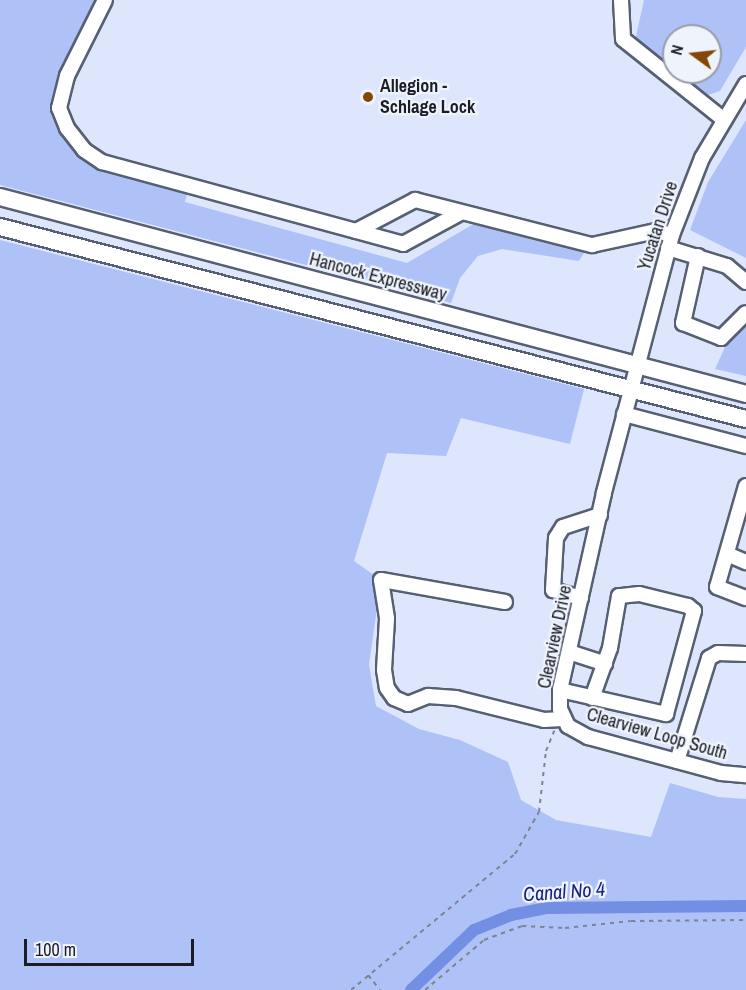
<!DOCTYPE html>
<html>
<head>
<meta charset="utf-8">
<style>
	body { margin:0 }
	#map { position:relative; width:746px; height:990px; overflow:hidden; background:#dde6fc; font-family:"Archivo Narrow",sans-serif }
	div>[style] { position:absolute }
	.green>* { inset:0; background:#aec2f7 }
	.canal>* { height:12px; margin:-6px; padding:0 6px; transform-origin:6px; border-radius:6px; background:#738fe3 }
	.path>* { height:2px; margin-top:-1px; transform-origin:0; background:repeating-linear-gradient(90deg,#7d8392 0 4.5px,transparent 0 9px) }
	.roads { filter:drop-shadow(2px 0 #575f72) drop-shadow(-2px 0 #575f72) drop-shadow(0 2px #575f72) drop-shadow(0 -2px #575f72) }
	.minor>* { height:14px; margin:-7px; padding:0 7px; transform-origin:7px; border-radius:7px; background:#fff }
	.major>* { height:16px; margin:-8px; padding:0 8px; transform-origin:8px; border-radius:8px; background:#fff }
	.dots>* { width:16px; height:16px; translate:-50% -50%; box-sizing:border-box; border:3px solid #eff3fc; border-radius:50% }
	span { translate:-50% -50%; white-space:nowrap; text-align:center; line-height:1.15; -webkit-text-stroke:4.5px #eff3fc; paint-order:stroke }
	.poi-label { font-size:18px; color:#1a1d25; font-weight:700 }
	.left { translate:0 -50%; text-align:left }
	.street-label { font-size:18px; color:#1a1d25 }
	.water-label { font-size:20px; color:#162181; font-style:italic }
	.north { position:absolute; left:662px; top:24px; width:60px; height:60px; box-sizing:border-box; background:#eff3fc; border:2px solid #9a9da6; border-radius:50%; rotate:285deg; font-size:16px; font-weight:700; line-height:24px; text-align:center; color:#1a1d25 }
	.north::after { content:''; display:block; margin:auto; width:21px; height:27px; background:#844704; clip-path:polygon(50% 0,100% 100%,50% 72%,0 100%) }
	.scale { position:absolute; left:24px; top:939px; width:170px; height:27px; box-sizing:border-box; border:3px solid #1a1d25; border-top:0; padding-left:8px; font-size:18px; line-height:21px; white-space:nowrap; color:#1a1d25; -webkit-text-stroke:4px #eff3fc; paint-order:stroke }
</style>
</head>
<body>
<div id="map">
	<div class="green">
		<i style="clip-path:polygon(0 0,96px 0,64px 64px,54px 90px,51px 115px,69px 143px,105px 171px,188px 190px,185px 202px,407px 263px,477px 222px,585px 251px,579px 261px,502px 249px,478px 256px,460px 278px,451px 303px,0 185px)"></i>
		<i style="clip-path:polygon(644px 0,746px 0,746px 47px,720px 91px,705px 96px,675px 72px,710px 72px,710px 36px,674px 36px,674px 71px,639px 41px,636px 36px)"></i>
		<i style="clip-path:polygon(746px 120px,746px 258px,690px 230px,708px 182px)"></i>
		<i style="clip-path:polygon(0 240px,584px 389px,570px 444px,461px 418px,446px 456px,387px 453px,354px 561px,381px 580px,369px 665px,376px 706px,419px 729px,460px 740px,508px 762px,521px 800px,556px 820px,651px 837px,670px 783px,718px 797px,746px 799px,746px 990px,411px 990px,453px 949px,407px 990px,0 990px)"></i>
		<i style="clip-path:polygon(746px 325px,746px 376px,715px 369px,725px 347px)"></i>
	</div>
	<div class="canal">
		<i style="left:411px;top:990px;width:87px;rotate:-43.6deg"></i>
		<i style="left:474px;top:930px;width:40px;rotate:-22deg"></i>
		<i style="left:511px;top:915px;width:37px;rotate:-11deg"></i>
		<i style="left:547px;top:908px;width:199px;rotate:-0.6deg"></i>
	</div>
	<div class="path">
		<i style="left:368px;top:975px;width:19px;rotate:51deg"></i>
		<i style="left:351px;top:990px;width:213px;rotate:-39.7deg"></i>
		<i style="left:515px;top:854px;width:48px;rotate:-60.3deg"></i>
		<i style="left:539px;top:812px;width:61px;rotate:-83.5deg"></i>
		<i style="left:546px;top:751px;width:22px;rotate:-68deg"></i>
		<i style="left:425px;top:990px;width:77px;rotate:-40.3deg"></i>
		<i style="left:484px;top:940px;width:40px;rotate:-20.2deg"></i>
		<i style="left:522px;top:926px;width:43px;rotate:2.7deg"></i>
		<i style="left:565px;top:928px;width:66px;rotate:-6.1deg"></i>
		<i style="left:631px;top:921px;width:115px;rotate:-0.5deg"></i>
	</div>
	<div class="roads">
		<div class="minor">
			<i style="left:105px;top:0;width:85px;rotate:116.6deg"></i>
			<i style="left:67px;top:76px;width:33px;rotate:104deg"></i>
			<i style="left:59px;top:108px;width:22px;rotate:68deg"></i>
			<i style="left:67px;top:128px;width:28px;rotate:52deg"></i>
			<i style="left:84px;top:150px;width:22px;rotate:34deg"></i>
			<i style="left:102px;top:162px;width:312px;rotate:15.2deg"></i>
			<i style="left:403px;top:244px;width:65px;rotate:-28.5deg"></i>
			<i style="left:621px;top:0;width:39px;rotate:87deg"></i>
			<i style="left:623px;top:39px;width:129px;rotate:38.7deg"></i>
			<i style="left:746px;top:84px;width:86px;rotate:120.7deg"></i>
			<i style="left:702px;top:158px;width:83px;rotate:111.3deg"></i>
			<i style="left:672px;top:235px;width:267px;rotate:104.8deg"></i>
			<i style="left:604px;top:493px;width:202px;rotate:102.6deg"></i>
			<i style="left:560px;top:690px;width:19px;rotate:90deg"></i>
			<i style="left:560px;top:709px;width:19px;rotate:65deg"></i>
			<i style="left:568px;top:726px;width:23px;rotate:29deg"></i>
			<i style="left:588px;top:737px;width:138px;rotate:15.1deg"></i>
			<i style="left:721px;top:773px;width:25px;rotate:5deg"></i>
			<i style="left:356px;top:231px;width:67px;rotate:-27.7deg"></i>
			<i style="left:415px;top:200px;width:183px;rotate:14.3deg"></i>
			<i style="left:592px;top:245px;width:66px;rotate:-12.3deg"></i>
			<i style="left:656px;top:231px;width:16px;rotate:14deg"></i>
			<i style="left:668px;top:248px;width:62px;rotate:17deg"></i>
			<i style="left:727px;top:266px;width:25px;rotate:40deg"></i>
			<i style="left:698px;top:256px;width:69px;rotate:102.6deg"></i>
			<i style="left:683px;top:323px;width:41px;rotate:21.5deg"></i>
			<i style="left:721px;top:338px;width:35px;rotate:-45deg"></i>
			<i style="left:624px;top:414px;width:126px;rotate:14.7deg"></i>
			<i style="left:746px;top:486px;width:105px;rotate:106deg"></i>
			<i style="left:717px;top:587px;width:31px;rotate:21deg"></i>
			<i style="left:727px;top:554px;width:21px;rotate:23deg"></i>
			<i style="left:581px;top:598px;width:29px;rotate:-164deg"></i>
			<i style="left:553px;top:590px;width:52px;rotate:-86.7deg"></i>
			<i style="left:556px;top:538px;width:13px;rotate:-58deg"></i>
			<i style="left:563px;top:527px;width:39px;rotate:-18deg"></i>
			<i style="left:505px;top:602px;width:126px;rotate:-169.9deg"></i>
			<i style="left:381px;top:580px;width:39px;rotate:81deg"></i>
			<i style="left:387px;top:619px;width:51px;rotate:93.4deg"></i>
			<i style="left:384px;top:670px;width:18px;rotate:81deg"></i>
			<i style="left:387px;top:688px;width:12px;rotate:55deg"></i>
			<i style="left:394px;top:698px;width:15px;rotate:23deg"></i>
			<i style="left:408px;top:704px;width:22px;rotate:-22deg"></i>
			<i style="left:428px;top:696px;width:28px;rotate:4deg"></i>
			<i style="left:456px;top:698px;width:91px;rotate:14deg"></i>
			<i style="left:544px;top:720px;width:18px;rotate:-3deg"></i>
			<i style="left:569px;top:652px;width:38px;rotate:18deg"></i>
			<i style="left:560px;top:690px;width:109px;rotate:12.8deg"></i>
			<i style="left:666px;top:714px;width:107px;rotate:-74.8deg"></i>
			<i style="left:694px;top:611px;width:8px;rotate:-140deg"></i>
			<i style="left:688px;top:606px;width:50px;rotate:-166.2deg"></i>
			<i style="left:639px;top:594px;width:20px;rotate:174deg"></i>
			<i style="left:619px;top:596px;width:53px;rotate:99.8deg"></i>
			<i style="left:610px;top:648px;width:53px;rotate:109.8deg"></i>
			<i style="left:677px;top:761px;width:108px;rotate:-72.7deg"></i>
			<i style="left:709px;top:658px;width:10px;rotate:-29deg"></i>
			<i style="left:718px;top:653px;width:28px;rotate:2deg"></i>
		</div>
		<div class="major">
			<i style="left:0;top:197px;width:772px;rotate:14.79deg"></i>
			<i style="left:0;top:227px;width:770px;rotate:14.43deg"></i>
		</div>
	</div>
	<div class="dots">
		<i style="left:368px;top:97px;background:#844704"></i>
	</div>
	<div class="poi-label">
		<span class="left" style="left:380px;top:97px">Allegion -<br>Schlage Lock</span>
	</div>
	<div class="street-label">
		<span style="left:658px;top:226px;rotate:-72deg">Yucatan Drive</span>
		<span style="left:378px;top:277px;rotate:15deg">Hancock Expressway</span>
		<span style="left:555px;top:637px;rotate:-78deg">Clearview Drive</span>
		<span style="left:657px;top:734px;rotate:16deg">Clearview Loop South</span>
	</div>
	<div class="water-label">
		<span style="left:564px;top:891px;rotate:-4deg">Canal No 4</span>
	</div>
	<div class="north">N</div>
	<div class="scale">100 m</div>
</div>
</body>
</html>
